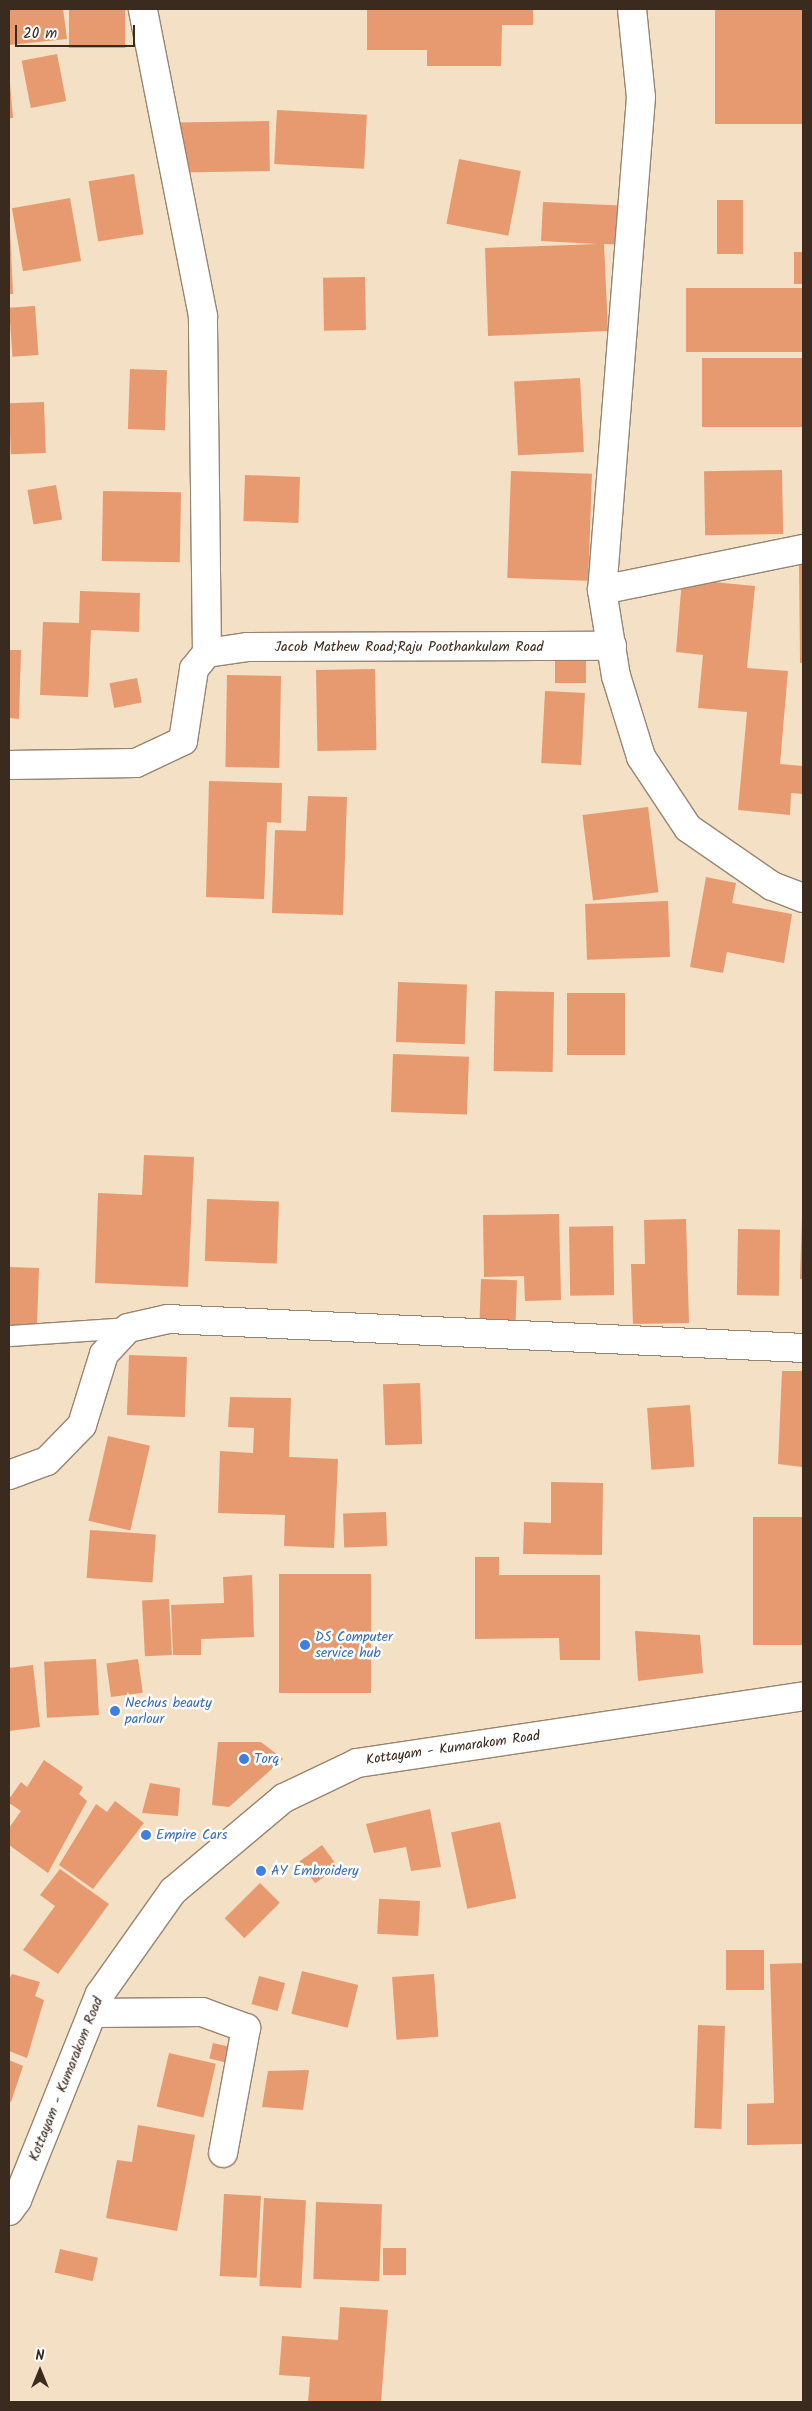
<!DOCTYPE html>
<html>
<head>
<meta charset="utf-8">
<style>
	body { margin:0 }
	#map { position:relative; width:812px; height:2411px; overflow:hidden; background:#f3e0c5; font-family:Kalam,sans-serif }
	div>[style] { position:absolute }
	.building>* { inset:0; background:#e79a6f; transform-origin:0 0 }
	.roads { filter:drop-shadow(1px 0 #978572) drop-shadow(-1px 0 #978572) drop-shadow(0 1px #978572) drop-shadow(0 -1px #978572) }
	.lane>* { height:20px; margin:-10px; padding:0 10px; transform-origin:10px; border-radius:10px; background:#fff }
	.street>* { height:28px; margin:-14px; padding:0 14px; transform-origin:14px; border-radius:14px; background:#fff }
	.secondary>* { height:28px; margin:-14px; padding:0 14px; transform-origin:14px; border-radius:14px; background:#fff }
	.primary>* { height:28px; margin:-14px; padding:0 14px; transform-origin:14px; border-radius:14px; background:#fff }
	.dots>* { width:14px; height:14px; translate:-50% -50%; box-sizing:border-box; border:2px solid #fff; border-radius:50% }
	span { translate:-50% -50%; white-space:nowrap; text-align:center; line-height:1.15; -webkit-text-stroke:5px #fff; paint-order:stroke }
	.street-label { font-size:14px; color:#3b2a1e }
	.shop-label { font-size:14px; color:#366cbe }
	.left { translate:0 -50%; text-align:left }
	.frame { position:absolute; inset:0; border:10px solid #3b2a1e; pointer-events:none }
	.north { position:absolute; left:15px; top:2346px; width:50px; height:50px; -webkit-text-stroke:4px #fff; paint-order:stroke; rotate:0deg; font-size:14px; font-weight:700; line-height:20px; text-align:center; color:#3b2a1e }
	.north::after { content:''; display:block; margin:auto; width:18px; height:22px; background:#3b2a1e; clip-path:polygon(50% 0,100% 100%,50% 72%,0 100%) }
	.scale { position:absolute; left:15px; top:25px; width:120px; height:22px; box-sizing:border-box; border:2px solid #3b2a1e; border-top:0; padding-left:6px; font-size:15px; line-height:18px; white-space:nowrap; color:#3b2a1e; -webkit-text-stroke:4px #fff; paint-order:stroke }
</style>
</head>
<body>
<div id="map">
	<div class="building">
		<i style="clip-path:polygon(9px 9px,63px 9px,67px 39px,9px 45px)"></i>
		<i style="left:69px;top:9px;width:56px;height:39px"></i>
		<i style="clip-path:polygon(367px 9px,533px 9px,533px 25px,502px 25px,501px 66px,427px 66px,427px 50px,367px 50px)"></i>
		<i style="left:715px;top:9px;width:88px;height:115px"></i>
		<i style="left:57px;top:54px;width:48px;height:36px;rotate:79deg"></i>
		<i style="clip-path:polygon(9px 72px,13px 118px,9px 118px)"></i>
		<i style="left:277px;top:110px;width:90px;height:54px;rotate:3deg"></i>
		<i style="left:269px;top:121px;width:50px;height:91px;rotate:89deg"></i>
		<i style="left:459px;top:159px;width:63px;height:66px;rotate:11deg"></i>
		<i style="left:134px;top:174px;width:61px;height:46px;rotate:81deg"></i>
		<i style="left:70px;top:198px;width:64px;height:59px;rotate:80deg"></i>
		<i style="left:717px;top:200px;width:26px;height:54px"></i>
		<i style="clip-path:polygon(543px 202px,630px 206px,628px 245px,604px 244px,608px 331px,488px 336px,485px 248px,598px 244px,541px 241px)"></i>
		<i style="clip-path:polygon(10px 230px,13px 294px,9px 294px,9px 231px)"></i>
		<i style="left:794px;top:252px;width:9px;height:32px"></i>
		<i style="left:365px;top:277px;width:53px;height:42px;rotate:89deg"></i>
		<i style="left:803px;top:288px;width:64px;height:117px;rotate:90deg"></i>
		<i style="left:35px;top:306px;width:49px;height:26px;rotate:86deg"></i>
		<i style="left:803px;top:358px;width:69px;height:101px;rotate:90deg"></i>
		<i style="left:130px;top:369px;width:37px;height:60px;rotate:2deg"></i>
		<i style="left:580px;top:378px;width:74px;height:66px;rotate:87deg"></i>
		<i style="left:44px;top:402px;width:51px;height:35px;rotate:88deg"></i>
		<i style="left:782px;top:470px;width:64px;height:78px;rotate:89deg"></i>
		<i style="left:511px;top:471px;width:81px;height:107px;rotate:2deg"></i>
		<i style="left:245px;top:475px;width:55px;height:46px;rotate:2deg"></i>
		<i style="left:56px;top:485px;width:35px;height:29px;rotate:80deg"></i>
		<i style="left:103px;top:491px;width:78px;height:70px;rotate:1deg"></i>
		<i style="clip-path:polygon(799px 561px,803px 561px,803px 663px,800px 663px)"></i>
		<i style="clip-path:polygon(682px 579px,755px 586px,747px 668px,788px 671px,780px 764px,803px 766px,803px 794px,791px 793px,790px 815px,738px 810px,747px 712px,698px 708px,703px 655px,676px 652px)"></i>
		<i style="clip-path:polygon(80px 591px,140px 593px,139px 632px,91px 630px,88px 697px,40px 695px,43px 622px,79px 623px)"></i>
		<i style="clip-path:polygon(9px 650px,21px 650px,19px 719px,9px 718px)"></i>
		<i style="left:586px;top:656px;width:27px;height:31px;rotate:90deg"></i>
		<i style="left:375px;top:669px;width:81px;height:59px;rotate:89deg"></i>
		<i style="left:227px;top:675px;width:54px;height:92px;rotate:1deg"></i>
		<i style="left:137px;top:678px;width:25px;height:28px;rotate:79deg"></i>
		<i style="left:545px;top:691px;width:40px;height:72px;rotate:3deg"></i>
		<i style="clip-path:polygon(209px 781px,282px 783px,281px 823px,267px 822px,264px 899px,206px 897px)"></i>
		<i style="clip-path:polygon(308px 796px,347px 797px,343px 915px,272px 913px,275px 830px,306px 831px)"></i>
		<i style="left:648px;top:807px;width:86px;height:66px;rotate:83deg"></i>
		<i style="clip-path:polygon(706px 877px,736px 883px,732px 903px,792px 914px,784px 963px,727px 952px,723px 973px,690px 967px)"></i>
		<i style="left:668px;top:901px;width:56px;height:83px;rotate:88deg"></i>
		<i style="left:398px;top:982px;width:69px;height:60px;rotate:2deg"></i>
		<i style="left:495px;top:991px;width:59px;height:80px;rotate:1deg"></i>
		<i style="left:567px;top:993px;width:58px;height:62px"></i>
		<i style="left:393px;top:1054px;width:76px;height:58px;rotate:2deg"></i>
		<i style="clip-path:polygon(144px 1155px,194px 1157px,188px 1287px,95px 1283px,98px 1193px,142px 1195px)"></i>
		<i style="left:207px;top:1199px;width:72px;height:62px;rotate:2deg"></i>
		<i style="clip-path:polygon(559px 1214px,561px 1300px,525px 1301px,524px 1276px,484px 1277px,483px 1215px)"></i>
		<i style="clip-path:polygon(802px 1217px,803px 1217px,803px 1279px,800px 1279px)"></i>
		<i style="clip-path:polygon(686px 1219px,689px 1323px,633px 1324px,631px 1264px,645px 1264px,644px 1220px)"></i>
		<i style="left:613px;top:1226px;width:69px;height:44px;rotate:89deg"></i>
		<i style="left:738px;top:1229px;width:42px;height:66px;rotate:1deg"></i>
		<i style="left:9px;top:1267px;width:30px;height:60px;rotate:2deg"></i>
		<i style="left:481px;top:1279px;width:36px;height:44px;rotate:2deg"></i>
		<i style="left:129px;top:1355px;width:58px;height:60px;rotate:2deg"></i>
		<i style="clip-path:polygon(782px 1371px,803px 1371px,802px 1467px,778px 1464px)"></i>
		<i style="left:420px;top:1383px;width:61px;height:37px;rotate:88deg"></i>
		<i style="clip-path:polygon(230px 1397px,291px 1398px,289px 1457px,338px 1459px,334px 1548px,284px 1546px,285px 1515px,218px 1513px,220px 1451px,253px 1453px,254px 1428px,228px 1427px)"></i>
		<i style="left:690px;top:1405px;width:62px;height:43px;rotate:86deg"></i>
		<i style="left:108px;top:1436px;width:43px;height:87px;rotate:13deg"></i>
		<i style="clip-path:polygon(551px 1482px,603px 1483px,602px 1555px,523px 1554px,524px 1522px,551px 1523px)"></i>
		<i style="left:386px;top:1512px;width:34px;height:43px;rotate:88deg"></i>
		<i style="left:803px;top:1517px;width:128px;height:50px;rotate:90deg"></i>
		<i style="left:90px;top:1530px;width:66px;height:48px;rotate:4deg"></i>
		<i style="clip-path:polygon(475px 1557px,499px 1557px,499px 1575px,600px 1575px,600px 1660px,560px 1660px,559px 1638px,475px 1639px)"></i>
		<i style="left:279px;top:1574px;width:92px;height:119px"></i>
		<i style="clip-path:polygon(252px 1575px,254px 1637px,201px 1639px,201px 1655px,173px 1655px,171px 1605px,224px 1603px,223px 1577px)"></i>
		<i style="left:169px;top:1599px;width:56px;height:27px;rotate:87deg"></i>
		<i style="clip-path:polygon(635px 1631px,700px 1635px,703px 1673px,638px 1681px)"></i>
		<i style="left:96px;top:1659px;width:56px;height:52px;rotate:87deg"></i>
		<i style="left:138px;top:1659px;width:34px;height:32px;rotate:82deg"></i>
		<i style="clip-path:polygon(33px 1665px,40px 1727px,9px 1731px,9px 1668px)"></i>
		<i style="clip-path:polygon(218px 1742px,261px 1742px,283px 1759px,229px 1807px,212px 1805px)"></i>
		<i style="clip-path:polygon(44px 1760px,83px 1787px,79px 1794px,87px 1801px,48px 1873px,9px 1845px,9px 1828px,21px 1811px,9px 1803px,9px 1799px,21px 1782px,27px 1787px)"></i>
		<i style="clip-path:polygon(150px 1783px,180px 1788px,178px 1816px,142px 1813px)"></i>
		<i style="clip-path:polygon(115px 1801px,144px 1823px,93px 1889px,59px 1865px,96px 1804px,107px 1812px)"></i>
		<i style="clip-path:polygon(430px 1809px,441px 1867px,411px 1871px,406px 1847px,374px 1853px,366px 1824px)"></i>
		<i style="left:500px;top:1822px;width:78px;height:50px;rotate:78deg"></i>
		<i style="left:322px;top:1845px;width:27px;height:28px;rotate:54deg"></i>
		<i style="clip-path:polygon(60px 1869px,109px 1904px,58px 1974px,23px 1950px,55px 1906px,40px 1895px)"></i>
		<i style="left:260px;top:1883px;width:28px;height:50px;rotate:45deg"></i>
		<i style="left:420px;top:1901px;width:35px;height:41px;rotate:93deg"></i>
		<i style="left:726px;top:1950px;width:38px;height:40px"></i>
		<i style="clip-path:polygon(803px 1963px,803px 2144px,747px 2145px,747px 2104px,774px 2103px,770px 1964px)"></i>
		<i style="left:302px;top:1971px;width:58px;height:44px;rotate:14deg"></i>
		<i style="clip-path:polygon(12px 1974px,40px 1982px,35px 1996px,44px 2000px,27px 2058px,9px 2051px,9px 1979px)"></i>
		<i style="left:434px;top:1974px;width:63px;height:42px;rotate:86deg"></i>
		<i style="left:259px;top:1976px;width:27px;height:29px;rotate:15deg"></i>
		<i style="left:698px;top:2025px;width:27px;height:103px;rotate:2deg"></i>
		<i style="left:213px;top:2043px;width:18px;height:16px;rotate:13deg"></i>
		<i style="left:169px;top:2053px;width:48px;height:55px;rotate:13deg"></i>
		<i style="clip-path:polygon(9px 2060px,23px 2066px,11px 2102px,9px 2101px)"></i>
		<i style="clip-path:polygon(309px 2070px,303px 2110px,262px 2107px,268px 2071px)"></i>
		<i style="clip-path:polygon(138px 2125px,195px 2135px,177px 2231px,106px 2218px,117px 2160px,132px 2162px)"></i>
		<i style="left:224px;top:2194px;width:37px;height:82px;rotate:3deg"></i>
		<i style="left:264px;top:2198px;width:42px;height:88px;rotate:3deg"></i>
		<i style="left:316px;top:2202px;width:66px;height:77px;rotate:2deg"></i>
		<i style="left:383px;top:2248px;width:23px;height:27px"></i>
		<i style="left:60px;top:2249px;width:39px;height:24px;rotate:13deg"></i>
		<i style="clip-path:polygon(340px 2307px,388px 2310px,381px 2402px,308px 2402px,310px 2377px,279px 2375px,282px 2336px,338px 2340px)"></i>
	</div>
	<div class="roads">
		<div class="lane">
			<i style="left:9px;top:1336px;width:119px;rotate:-3.8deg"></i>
		</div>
		<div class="street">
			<i style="left:602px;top:590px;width:205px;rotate:-11.5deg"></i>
			<i style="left:207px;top:653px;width:40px;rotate:-8.5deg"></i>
			<i style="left:247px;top:647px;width:365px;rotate:-0.2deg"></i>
			<i style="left:9px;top:765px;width:127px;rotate:-0.9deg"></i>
			<i style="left:136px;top:763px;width:52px;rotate:-25.1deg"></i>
			<i style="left:183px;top:741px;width:73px;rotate:-81.3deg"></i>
			<i style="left:194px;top:669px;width:21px;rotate:-51deg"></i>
			<i style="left:207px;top:653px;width:337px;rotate:-90.7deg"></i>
			<i style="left:203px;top:316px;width:313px;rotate:-101.1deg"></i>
			<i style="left:9px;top:1475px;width:40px;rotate:-20.2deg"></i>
			<i style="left:47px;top:1461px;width:50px;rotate:-45.8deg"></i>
			<i style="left:82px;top:1425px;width:74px;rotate:-72.8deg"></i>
			<i style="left:104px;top:1354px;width:35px;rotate:-47deg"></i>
			<i style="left:128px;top:1328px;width:41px;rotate:-12.7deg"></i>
			<i style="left:168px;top:1319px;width:636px;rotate:2.61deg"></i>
			<i style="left:92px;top:2013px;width:110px;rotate:-0.5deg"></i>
			<i style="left:202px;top:2012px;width:47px;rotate:20deg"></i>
			<i style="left:246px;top:2028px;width:127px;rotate:100.4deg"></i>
		</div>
		<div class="secondary">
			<i style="left:632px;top:9px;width:88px;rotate:84.2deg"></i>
			<i style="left:641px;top:97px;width:495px;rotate:94.5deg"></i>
			<i style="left:602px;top:590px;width:87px;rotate:80.8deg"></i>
			<i style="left:616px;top:676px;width:85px;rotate:72.8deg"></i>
			<i style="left:641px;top:757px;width:85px;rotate:56.5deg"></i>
			<i style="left:688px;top:828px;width:102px;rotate:34.6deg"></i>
			<i style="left:772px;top:886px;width:33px;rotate:21deg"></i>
		</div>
		<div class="primary">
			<i style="left:9px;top:2211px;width:14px;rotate:-54deg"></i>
			<i style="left:17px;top:2200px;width:222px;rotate:-68.1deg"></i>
			<i style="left:100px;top:1994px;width:126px;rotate:-54.7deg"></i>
			<i style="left:173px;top:1891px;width:145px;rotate:-40deg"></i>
			<i style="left:284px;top:1798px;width:81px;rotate:-25.6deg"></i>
			<i style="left:357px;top:1763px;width:451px;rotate:-8.5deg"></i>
		</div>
	</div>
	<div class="dots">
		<i style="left:305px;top:1645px;background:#3f7fe0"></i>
		<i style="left:115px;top:1711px;background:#3f7fe0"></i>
		<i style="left:244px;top:1759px;background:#3f7fe0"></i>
		<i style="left:146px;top:1835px;background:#3f7fe0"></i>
		<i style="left:261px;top:1871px;background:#3f7fe0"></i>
	</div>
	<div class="street-label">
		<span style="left:409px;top:647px">Jacob Mathew Road;Raju Poothankulam Road</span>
		<span style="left:453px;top:1748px;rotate:-8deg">Kottayam - Kumarakom Road</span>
		<span style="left:66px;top:2079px;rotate:-68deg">Kottayam - Kumarakom Road</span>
	</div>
	<div class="shop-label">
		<span class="left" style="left:315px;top:1645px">DS Computer<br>service hub</span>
		<span class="left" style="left:125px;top:1711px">Nechus beauty<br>parlour</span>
		<span class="left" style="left:254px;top:1759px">Torq</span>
		<span class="left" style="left:156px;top:1835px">Empire Cars</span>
		<span class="left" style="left:271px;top:1871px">AY Embroidery</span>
	</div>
	<div class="frame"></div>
	<div class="north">N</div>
	<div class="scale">20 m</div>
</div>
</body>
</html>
